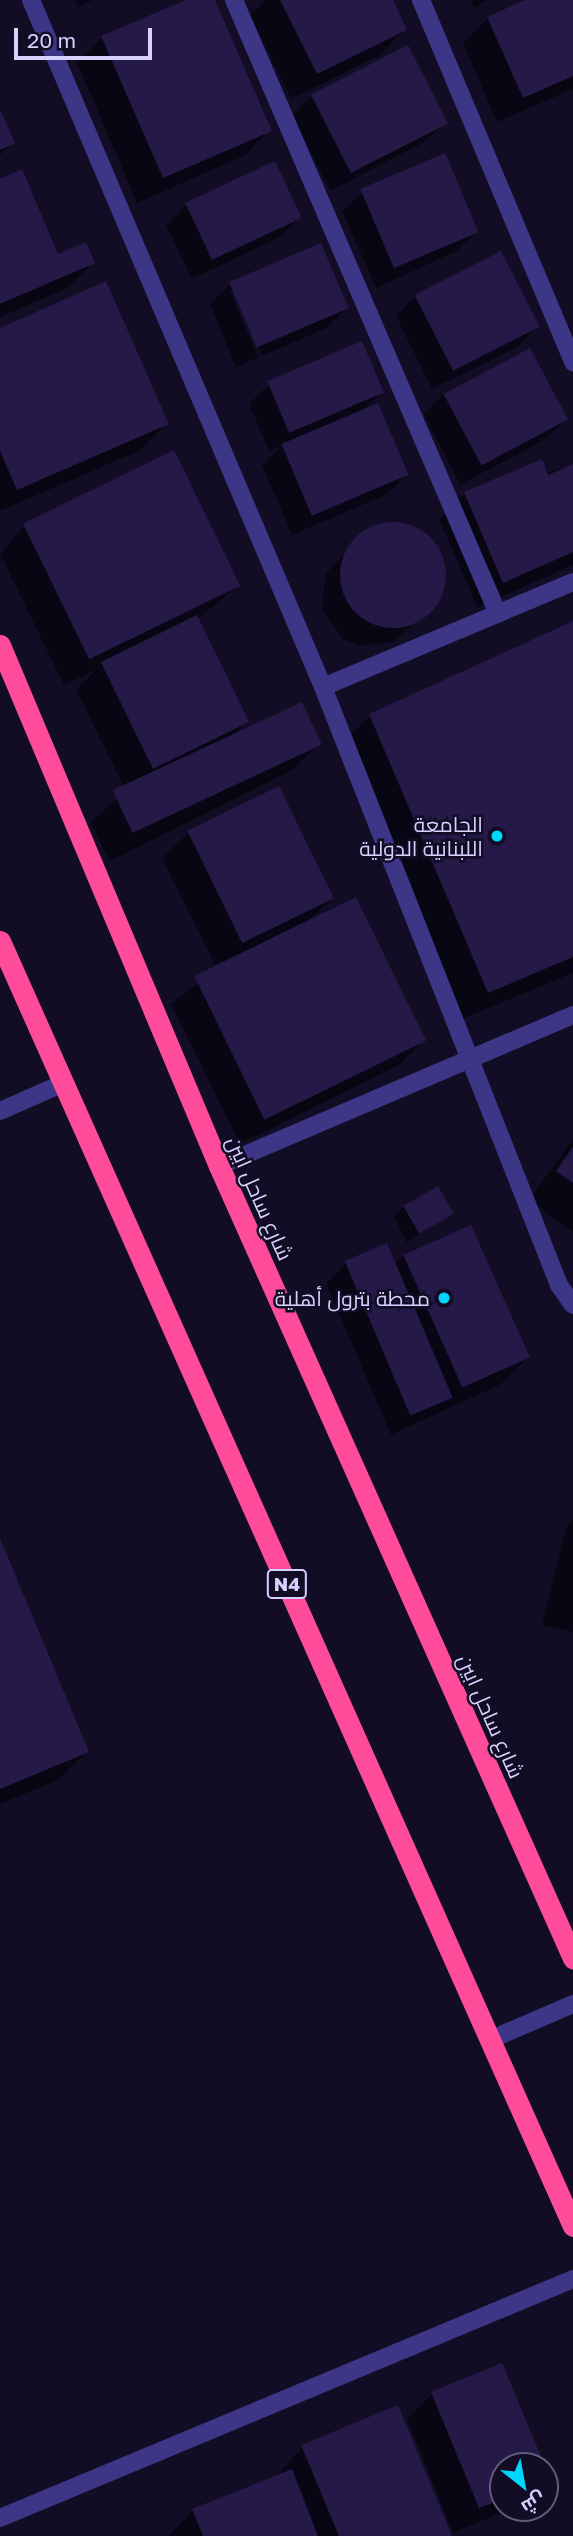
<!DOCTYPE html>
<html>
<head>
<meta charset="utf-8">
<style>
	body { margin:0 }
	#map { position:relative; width:573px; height:2536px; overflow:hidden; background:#120d25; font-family:"Golos Text",Cairo,sans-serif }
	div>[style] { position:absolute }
	.shadow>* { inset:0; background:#0007 }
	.building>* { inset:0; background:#241947; transform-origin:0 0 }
	.round { border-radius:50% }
	.street>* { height:18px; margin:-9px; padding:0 9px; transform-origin:9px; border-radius:9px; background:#3d3686 }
	.highway>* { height:21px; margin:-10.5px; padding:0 10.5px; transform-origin:10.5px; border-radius:10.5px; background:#ff4c9a }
	.dots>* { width:19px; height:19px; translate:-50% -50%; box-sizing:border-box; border:4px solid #120d25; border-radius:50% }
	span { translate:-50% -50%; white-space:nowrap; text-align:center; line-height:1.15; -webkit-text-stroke:5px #120d25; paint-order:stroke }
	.shield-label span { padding:2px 5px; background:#120d25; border:2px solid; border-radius:5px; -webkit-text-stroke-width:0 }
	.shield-label { font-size:19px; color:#d8d1ff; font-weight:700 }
	.poi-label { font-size:21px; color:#d8d1ff }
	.right { translate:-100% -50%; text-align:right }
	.street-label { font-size:21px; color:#d8d1ff }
	.north { position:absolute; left:489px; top:2452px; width:70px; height:70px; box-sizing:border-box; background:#120d25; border:2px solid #615b7c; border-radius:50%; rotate:149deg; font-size:19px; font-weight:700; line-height:28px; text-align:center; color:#d8d1ff }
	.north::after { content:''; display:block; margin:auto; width:24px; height:32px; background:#00d7fc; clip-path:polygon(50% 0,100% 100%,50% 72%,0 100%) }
	.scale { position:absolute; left:14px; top:28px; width:138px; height:32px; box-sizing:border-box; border:4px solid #d8d1ff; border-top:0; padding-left:9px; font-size:21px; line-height:24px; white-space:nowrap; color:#d8d1ff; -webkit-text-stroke:5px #120d25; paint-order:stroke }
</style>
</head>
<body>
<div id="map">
	<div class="shadow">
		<i style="clip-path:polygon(74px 0,93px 0,78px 7px)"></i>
		<i style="clip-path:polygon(191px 0,213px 0,269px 131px,244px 156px,137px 203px,77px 63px,102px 38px)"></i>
		<i style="clip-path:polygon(265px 0,391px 0,405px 29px,380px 55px,291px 99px,250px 15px)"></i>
		<i style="clip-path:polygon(470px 0,488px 0,474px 8px)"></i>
		<i style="clip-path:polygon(529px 0,573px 0,573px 89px,497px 122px,463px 43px,488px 18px)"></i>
		<i style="clip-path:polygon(312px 95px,445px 122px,425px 142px,330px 191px,292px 115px)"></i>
		<i style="clip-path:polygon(0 113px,13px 142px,0 155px)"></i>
		<i style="clip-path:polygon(0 181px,57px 256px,93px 262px,68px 288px,0 317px)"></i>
		<i style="clip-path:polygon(362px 192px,477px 231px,457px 251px,376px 288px,342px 211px)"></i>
		<i style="clip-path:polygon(186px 205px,300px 217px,280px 237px,192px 279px,166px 225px)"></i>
		<i style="clip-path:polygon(evenodd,320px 245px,347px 308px,327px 328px,236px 367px,210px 304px,230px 284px,320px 245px,230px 291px,234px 291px,262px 356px,258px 357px,230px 291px)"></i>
		<i style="clip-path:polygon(416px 296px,537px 327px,517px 347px,432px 389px,396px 316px)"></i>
		<i style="clip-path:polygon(0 330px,167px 424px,141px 450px,0 511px)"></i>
		<i style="clip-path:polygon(269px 384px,382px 392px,362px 411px,406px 475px,386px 495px,292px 535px,262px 465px,281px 446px,269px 451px,249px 404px)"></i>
		<i style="clip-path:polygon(444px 394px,566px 419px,546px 439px,460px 485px,424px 414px)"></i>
		<i style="clip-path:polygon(573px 465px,573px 565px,477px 607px,439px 519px,465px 494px)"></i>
		<i style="clip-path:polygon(407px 525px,423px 532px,443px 560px,441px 596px,394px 642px,359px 646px,343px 639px,322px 610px,325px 574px,371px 528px)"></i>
		<i style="clip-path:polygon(24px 526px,238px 586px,197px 619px,247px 722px,230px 739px,320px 743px,294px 769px,110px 861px,90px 822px,126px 791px,76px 690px,97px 669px,64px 685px,0 554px)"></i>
		<i style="clip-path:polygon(573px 623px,573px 973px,460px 1020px,342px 744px,370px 716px)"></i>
		<i style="clip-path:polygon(278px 788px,332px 898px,308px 922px,425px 1039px,399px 1065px,240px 1144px,171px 1004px,217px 968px,162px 858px,188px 833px)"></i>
		<i style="clip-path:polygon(573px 1139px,573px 1232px,529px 1200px)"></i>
		<i style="clip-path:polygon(404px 1206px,451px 1214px,407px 1243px,394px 1217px)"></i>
		<i style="clip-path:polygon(404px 1256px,527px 1358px,501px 1384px,391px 1435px,326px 1283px,346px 1263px,394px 1265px)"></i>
		<i style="clip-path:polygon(573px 1520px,573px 1632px,542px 1625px,566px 1527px)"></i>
		<i style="clip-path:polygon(0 1543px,87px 1752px,59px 1780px,0 1804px)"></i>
		<i style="clip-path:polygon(432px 2394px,543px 2466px,503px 2466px,503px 2508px,513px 2508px,453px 2533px,407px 2419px)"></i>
		<i style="clip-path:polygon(302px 2447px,450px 2536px,168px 2536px,193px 2510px,275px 2478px)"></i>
	</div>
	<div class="building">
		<i style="clip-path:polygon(186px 0,215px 0,272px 131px,163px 178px,101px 36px)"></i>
		<i style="clip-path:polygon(280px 0,393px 0,407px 30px,317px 74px)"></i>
		<i style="clip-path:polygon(525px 0,573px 0,573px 76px,523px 98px,487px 17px)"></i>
		<i style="left:408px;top:45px;width:88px;height:109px;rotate:63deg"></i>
		<i style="clip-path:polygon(0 109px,15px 143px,0 150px)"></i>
		<i style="left:445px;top:153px;width:86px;height:92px;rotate:67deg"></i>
		<i style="left:275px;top:161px;width:63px;height:99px;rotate:65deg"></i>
		<i style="clip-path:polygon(22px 169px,58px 254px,86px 242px,95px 263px,0 304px,0 179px)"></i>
		<i style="left:321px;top:243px;width:71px;height:100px;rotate:67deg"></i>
		<i style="left:501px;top:251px;width:85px;height:97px;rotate:63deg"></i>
		<i style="clip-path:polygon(106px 281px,169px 424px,17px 490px,0 451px,0 328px)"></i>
		<i style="left:362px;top:341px;width:56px;height:103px;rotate:67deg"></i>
		<i style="left:530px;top:348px;width:81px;height:98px;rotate:62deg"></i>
		<i style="left:378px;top:403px;width:78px;height:105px;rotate:67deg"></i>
		<i style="left:174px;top:450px;width:151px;height:168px;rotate:64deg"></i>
		<i style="clip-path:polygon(542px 459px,548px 475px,573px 464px,573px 552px,503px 583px,464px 492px)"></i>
		<i class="round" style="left:340px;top:522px;width:106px;height:106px"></i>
		<i style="left:197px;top:615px;width:119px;height:107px;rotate:64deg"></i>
		<i style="clip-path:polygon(573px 621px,573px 957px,488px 993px,369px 714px)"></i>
		<i style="left:302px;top:702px;width:47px;height:209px;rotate:65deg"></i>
		<i style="left:279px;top:786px;width:125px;height:102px;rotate:64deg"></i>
		<i style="left:356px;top:897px;width:160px;height:180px;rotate:64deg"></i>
		<i style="clip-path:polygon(573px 1147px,573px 1183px,556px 1171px)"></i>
		<i style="left:438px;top:1186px;width:32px;height:40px;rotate:60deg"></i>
		<i style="left:471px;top:1225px;width:145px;height:74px;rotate:66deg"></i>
		<i style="left:387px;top:1243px;width:168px;height:46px;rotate:67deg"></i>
		<i style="clip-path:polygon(0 1538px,89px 1752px,0 1789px)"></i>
		<i style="clip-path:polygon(502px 2363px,545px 2466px,503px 2466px,503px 2499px,479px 2508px,431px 2392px)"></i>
		<i style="clip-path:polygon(398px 2405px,452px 2536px,339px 2536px,301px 2445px)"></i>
		<i style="clip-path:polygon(292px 2469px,318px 2536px,203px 2536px,192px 2509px)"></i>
	</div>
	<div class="street">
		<i style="left:31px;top:0;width:746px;rotate:66.97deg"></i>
		<i style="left:323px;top:687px;width:643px;rotate:68.46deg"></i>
		<i style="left:559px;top:1285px;width:24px;rotate:55deg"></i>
		<i style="left:234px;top:0;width:668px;rotate:66.73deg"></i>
		<i style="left:421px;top:0;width:393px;rotate:67.2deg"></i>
		<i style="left:323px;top:687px;width:271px;rotate:-22.8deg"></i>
		<i style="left:0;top:1111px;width:64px;rotate:-23.8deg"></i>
		<i style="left:219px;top:1166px;width:385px;rotate:-23.1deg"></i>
		<i style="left:494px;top:2038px;width:86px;rotate:-23.3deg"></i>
		<i style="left:0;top:2518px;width:621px;rotate:-22.64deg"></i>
	</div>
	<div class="highway">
		<i style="left:0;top:645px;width:565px;rotate:67.2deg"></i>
		<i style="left:219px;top:1166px;width:868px;rotate:65.92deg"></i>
		<i style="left:0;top:941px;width:1407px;rotate:65.97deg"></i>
	</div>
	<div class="dots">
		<i style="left:497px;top:836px;background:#00d7fc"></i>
		<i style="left:444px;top:1298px;background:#00d7fc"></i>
	</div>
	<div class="shield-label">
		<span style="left:287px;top:1584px">N4</span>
	</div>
	<div class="poi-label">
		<span class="right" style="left:483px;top:836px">الجامعة<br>اللبنانية الدولية</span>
		<span class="right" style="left:430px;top:1298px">محطة بترول أهلية</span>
	</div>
	<div class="street-label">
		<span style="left:260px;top:1198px;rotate:66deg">شارع ساحل ابين</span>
		<span style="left:491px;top:1716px;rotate:66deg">شارع ساحل ابين</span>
	</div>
	<div class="north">ش</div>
	<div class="scale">20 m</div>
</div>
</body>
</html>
